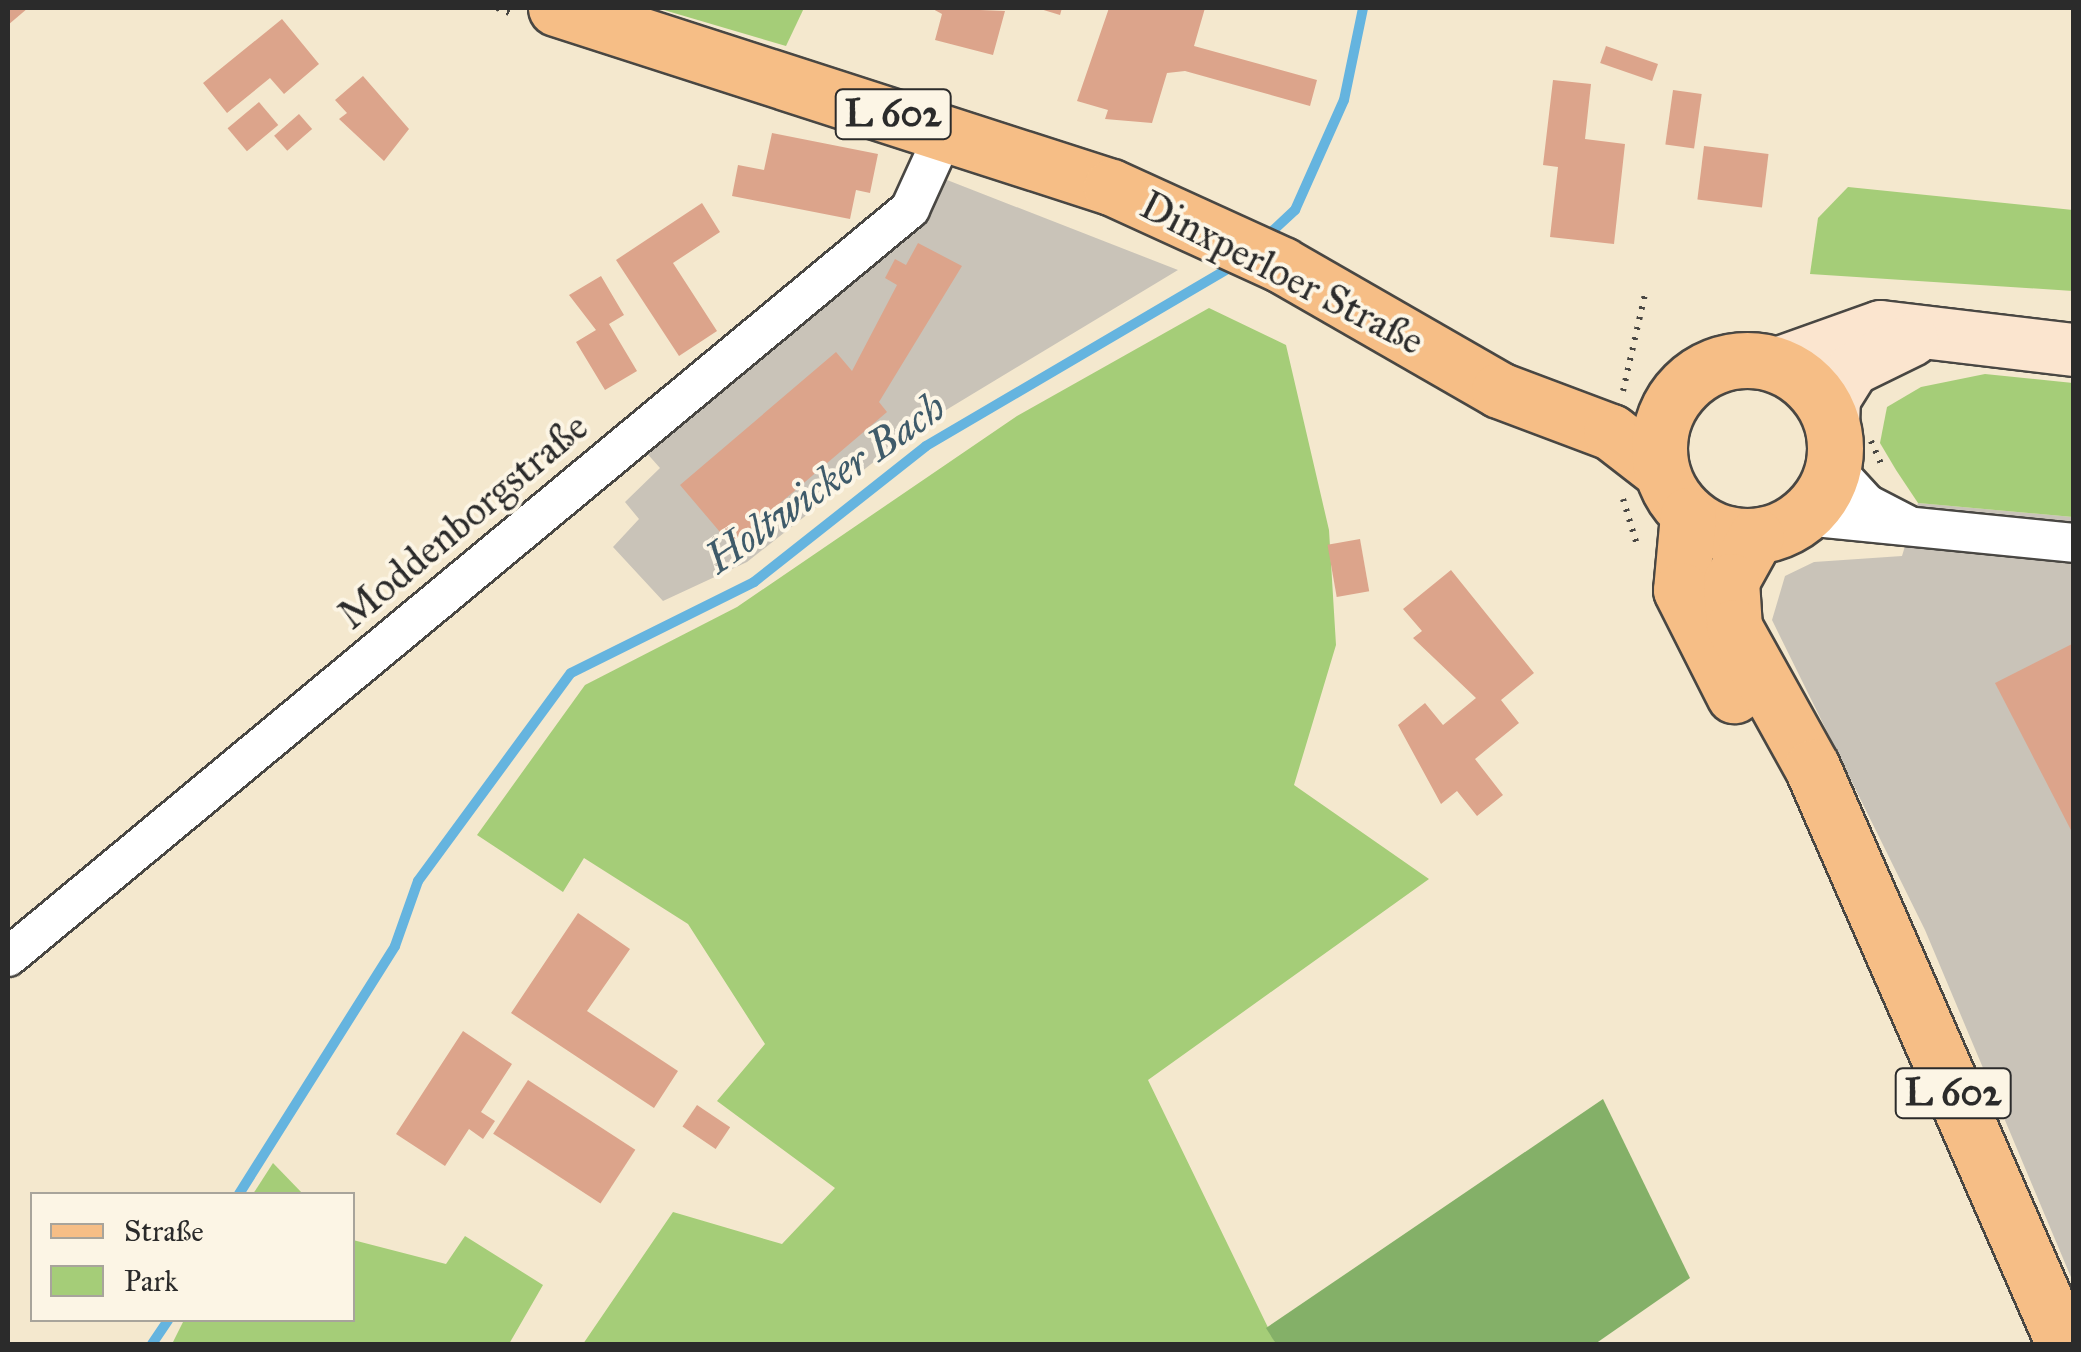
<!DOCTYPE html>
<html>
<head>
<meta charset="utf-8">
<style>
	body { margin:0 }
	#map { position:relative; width:2081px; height:1352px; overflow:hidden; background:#f4e8ce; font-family:"IM FELL Great Primer",serif }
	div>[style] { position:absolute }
	.industrial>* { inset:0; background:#c9c3b8 }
	.green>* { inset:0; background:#a5cd78 }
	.forest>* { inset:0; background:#84b068 }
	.stream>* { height:10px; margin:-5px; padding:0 5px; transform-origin:5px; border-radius:5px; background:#65b4df }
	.building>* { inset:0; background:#dca48b; transform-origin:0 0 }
	.path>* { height:6px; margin-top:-3px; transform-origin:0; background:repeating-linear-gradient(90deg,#494743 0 2.5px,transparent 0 10.5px) }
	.roads { filter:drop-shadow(2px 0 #494743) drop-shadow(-2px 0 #494743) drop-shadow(0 2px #494743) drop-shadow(0 -2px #494743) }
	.minor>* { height:38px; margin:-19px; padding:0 19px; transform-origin:19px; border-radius:19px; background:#fff }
	.secondary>* { height:52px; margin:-26px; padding:0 26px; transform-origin:26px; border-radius:26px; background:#fbe5cf }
	.primary>* { height:55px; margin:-27.5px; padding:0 27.5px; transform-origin:27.5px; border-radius:27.5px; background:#f6be86 }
	.primary>.ring { margin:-27.5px; padding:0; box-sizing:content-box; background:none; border:55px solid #f6be86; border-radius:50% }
	span { translate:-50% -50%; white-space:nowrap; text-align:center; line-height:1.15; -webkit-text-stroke:8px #fcf5e5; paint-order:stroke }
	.shield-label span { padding:2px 8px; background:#fcf5e5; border:2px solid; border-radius:8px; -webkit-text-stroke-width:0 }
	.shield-label { font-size:38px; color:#2b2b2b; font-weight:700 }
	.street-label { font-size:40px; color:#2b2b2b }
	.water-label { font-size:42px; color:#3f5b6a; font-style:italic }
	.frame { position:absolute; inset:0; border:10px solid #2b2b2b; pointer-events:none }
	.legend { position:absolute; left:30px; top:1192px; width:325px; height:130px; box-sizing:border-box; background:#fcf5e5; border:2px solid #a8a49b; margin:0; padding:12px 18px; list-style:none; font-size:30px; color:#2b2b2b }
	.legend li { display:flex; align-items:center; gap:20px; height:50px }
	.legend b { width:50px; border:2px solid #a8a49b }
</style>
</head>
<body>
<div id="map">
	<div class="industrial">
		<i style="clip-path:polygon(942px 178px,1178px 270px,918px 427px,747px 562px,663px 601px,613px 547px,639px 519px,625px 502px,660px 468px,644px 450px)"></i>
		<i style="clip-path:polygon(1918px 503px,2073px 517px,2073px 1282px,1925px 930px,1772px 620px,1785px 576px,1814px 562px,1902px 556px)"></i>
	</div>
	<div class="green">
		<i style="clip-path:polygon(657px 8px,804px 8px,786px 46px)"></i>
		<i style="clip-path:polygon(1848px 187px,2073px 210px,2073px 291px,1810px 274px,1818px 218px)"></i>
		<i style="clip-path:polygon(1209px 308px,1286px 345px,1329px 530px,1336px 645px,1294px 785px,1429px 879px,1148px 1080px,1276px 1344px,583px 1344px,673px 1212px,782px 1244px,835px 1188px,717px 1101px,765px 1044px,688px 924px,584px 858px,563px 892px,477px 835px,585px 685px,737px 607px,1017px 416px)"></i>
		<i style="clip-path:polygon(1985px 374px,2073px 383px,2073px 517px,1918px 503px,1896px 470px,1880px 443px,1887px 407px,1921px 387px)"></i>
		<i style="clip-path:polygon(273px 1163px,303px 1194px,253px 1194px)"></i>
		<i style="clip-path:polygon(465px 1236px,543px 1285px,509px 1344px,172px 1344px,184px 1320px,352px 1320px,353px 1240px,446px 1264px)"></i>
	</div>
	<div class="forest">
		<i style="clip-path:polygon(1603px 1099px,1690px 1278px,1595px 1344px,1276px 1344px,1266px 1328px)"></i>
	</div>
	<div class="stream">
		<i style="left:1266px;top:237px;width:40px;rotate:-43deg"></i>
		<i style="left:1295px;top:210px;width:120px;rotate:-66deg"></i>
		<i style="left:1344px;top:100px;width:94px;rotate:-78.3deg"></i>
		<i style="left:239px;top:1194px;width:293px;rotate:-57.8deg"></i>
		<i style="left:395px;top:946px;width:69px;rotate:-70.5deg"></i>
		<i style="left:418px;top:881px;width:258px;rotate:-53.7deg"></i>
		<i style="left:571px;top:673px;width:204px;rotate:-26.4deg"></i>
		<i style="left:754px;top:582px;width:219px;rotate:-38.3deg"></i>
		<i style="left:926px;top:446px;width:363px;rotate:-30.4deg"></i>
		<i style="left:152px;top:1344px;width:29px;rotate:-56deg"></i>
	</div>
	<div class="building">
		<i style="clip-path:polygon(8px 8px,28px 8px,8px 25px)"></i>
		<i style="clip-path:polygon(931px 8px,1005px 11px,993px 55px,935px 40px,942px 14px)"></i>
		<i style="clip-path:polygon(1037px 8px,1062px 8px,1060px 15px)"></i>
		<i style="clip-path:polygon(1109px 8px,1205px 8px,1194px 46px,1317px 80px,1310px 106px,1185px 71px,1167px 73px,1152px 123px,1105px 119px,1108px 110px,1077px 101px)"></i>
		<i style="clip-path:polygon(282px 19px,319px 64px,284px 94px,270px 78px,227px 113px,203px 83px)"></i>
		<i style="left:1606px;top:46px;width:55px;height:18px;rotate:19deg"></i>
		<i style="clip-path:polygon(363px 76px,409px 129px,384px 161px,339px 119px,347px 113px,335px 100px)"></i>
		<i style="clip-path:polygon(1553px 80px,1591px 84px,1585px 139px,1625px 144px,1614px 244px,1550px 237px,1558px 167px,1543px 165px)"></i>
		<i style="left:1673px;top:90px;width:29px;height:55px;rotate:8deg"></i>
		<i style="left:259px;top:102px;width:30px;height:41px;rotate:50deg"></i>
		<i style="left:299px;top:114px;width:20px;height:33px;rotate:49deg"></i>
		<i style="clip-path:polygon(772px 133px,878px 154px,870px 193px,856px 190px,850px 219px,732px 196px,738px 165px,764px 170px)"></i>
		<i style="left:1704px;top:146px;width:65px;height:54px;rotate:7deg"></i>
		<i style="clip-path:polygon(702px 203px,720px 232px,673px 263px,717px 331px,679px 356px,616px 260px)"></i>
		<i style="clip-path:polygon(918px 243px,962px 266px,879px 402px,887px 412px,731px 545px,680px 485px,836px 352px,852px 371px,897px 285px,885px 278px,895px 259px,906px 265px)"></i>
		<i style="clip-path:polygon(601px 276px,624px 315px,609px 324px,637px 371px,605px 390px,576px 342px,596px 330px,569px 295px)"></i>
		<i style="left:1360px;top:539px;width:53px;height:33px;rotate:80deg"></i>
		<i style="clip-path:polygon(1451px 570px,1534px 673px,1501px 700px,1519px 723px,1475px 759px,1503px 795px,1477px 816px,1457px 791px,1441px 804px,1398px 725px,1425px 703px,1443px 725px,1476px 698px,1413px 638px,1422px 631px,1403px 609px)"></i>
		<i style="clip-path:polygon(2074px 643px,2074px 836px,1995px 683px)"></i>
		<i style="clip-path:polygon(578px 913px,630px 949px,587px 1011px,678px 1071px,654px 1108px,511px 1013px)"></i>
		<i style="clip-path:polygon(463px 1031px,512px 1064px,481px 1112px,495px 1121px,483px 1139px,469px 1129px,445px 1166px,396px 1134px)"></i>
		<i style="left:528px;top:1080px;width:128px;height:64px;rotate:33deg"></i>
		<i style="left:697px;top:1105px;width:40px;height:26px;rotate:34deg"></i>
	</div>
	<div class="path">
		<i style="left:497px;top:8px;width:18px;rotate:22deg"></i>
		<i style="left:1623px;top:391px;width:99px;rotate:-77.2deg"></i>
		<i style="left:1871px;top:441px;width:27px;rotate:66deg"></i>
		<i style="left:1623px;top:499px;width:51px;rotate:73deg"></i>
	</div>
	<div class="roads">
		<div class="minor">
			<i style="left:1834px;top:468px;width:49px;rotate:47.5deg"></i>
			<i style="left:1867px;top:504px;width:44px;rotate:27.1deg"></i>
			<i style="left:1805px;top:516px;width:270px;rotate:5.7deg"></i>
			<i style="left:8px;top:957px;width:1172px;rotate:-39.67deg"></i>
			<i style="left:910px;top:209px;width:87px;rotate:-65.5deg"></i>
		</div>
		<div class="secondary">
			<i style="left:1777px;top:364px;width:110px;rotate:-19.6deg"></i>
			<i style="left:1881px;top:327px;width:194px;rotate:6.8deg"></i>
			<i style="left:1833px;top:426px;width:27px;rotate:-88deg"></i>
			<i style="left:1834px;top:399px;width:36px;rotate:-58deg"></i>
			<i style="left:1853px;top:369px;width:66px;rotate:-26.2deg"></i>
		</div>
		<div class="primary">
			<i style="left:556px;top:8px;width:583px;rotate:17.88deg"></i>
			<i style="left:1111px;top:187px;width:188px;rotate:24.5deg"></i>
			<i style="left:1282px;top:265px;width:250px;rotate:29.9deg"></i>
			<i style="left:1499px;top:390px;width:120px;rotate:20.6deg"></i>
			<i style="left:1611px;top:432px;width:62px;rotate:37.8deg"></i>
			<i class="ring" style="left:1659px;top:360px;width:121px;height:121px"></i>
			<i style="left:1688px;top:515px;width:75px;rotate:95.3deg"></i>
			<i style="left:1681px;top:590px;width:118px;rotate:63.2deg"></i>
			<i style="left:1756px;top:536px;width:51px;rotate:119.1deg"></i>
			<i style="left:1731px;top:581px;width:46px;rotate:86.3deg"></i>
			<i style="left:1734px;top:627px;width:160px;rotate:60.9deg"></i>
			<i style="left:1812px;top:767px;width:630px;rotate:66.41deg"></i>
		</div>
	</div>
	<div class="shield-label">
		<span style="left:893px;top:114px">L 602</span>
		<span style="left:1953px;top:1093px">L 602</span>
	</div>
	<div class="street-label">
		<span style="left:1282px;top:273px;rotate:27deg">Dinxperloer Straße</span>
		<span style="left:463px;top:521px;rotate:-40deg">Moddenborgstraße</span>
	</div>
	<div class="water-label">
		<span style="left:825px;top:483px;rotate:-35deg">Holtwicker Bach</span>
	</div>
	<div class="frame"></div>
	<ul class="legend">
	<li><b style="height:12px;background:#f6be86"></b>Straße</li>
	<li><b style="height:28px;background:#a5cd78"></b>Park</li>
	</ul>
</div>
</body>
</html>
